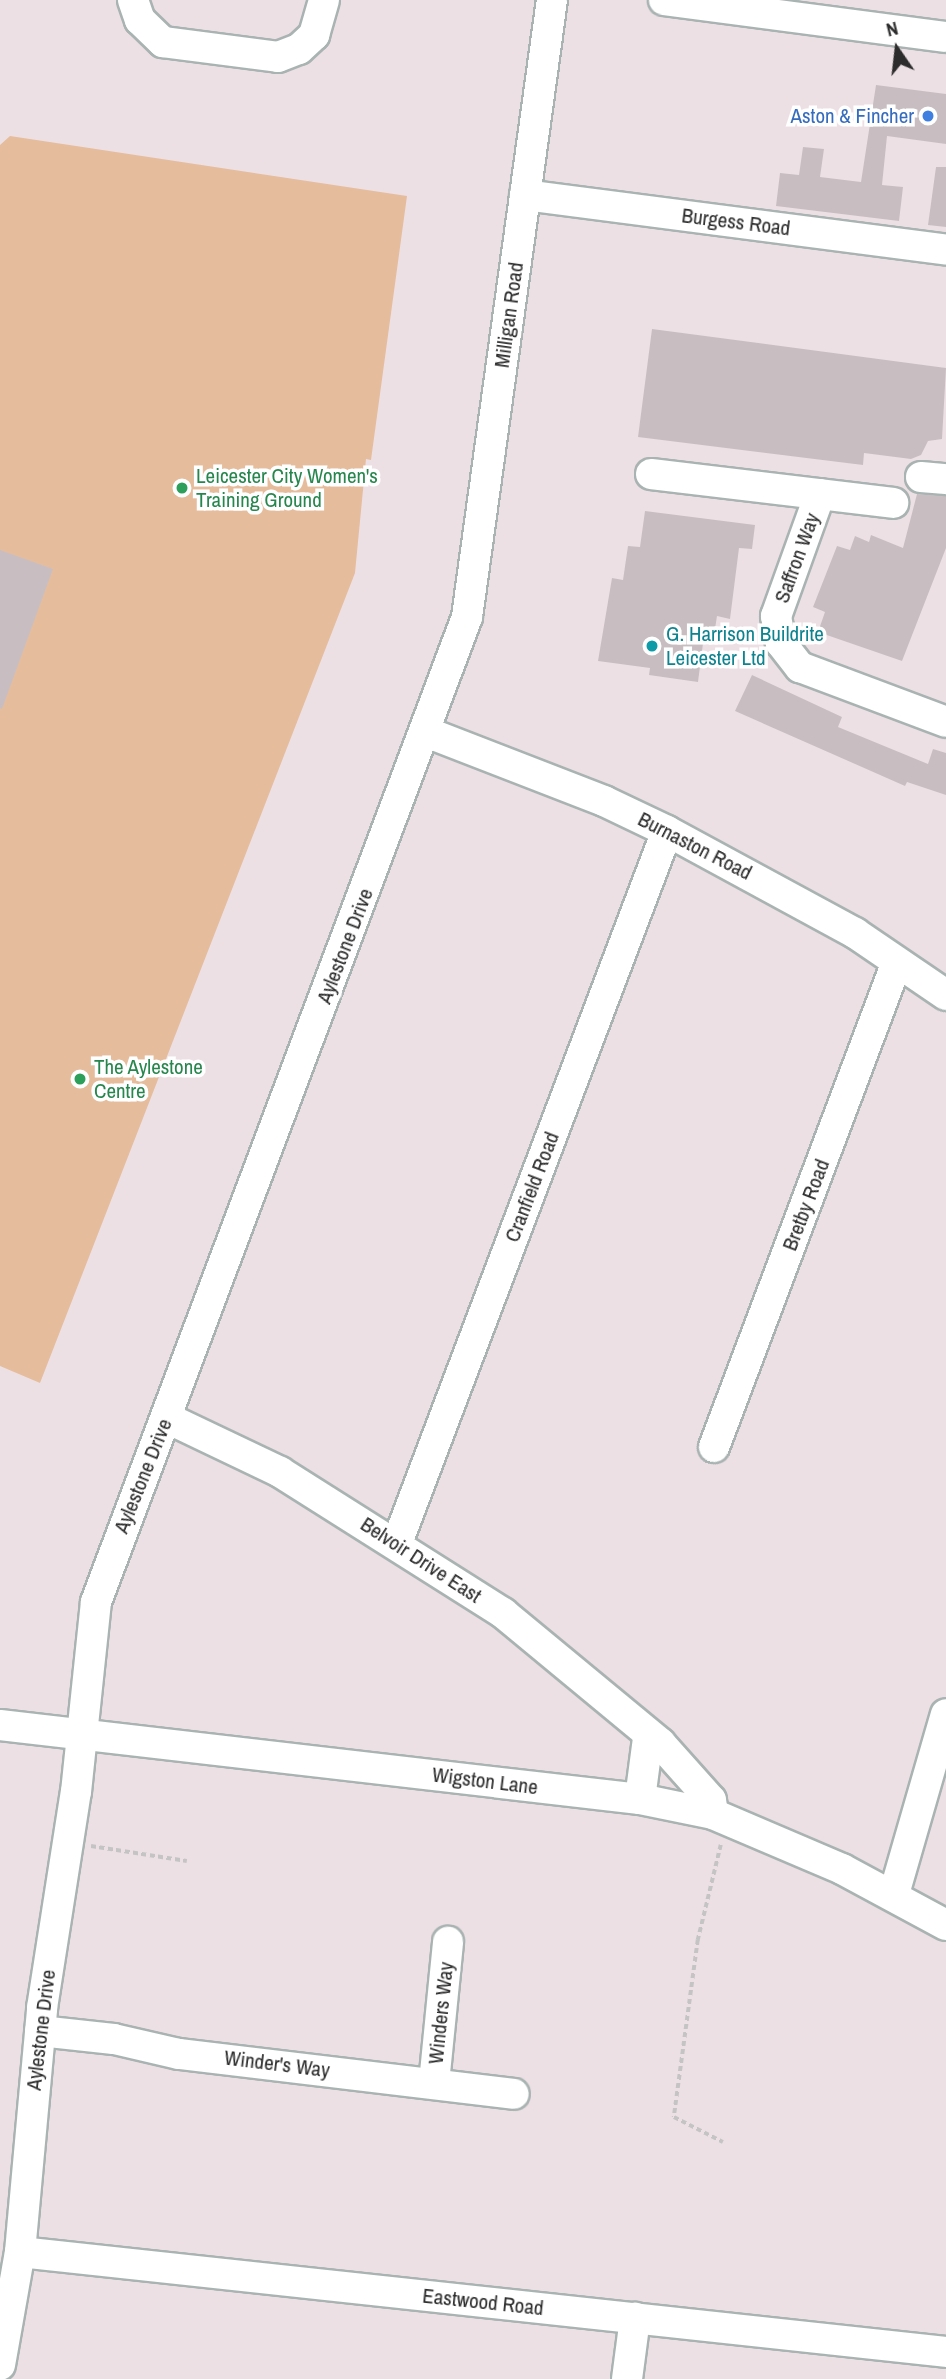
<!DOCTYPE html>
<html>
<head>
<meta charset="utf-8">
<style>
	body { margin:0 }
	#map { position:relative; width:946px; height:2379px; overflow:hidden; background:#ede0e5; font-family:"Archivo Narrow",sans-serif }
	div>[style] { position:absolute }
	.pitch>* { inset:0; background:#e5bd9d }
	.building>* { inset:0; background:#c8bec2 }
	.path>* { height:3.5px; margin-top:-1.75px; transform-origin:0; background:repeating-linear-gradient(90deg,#c4c4c4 0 5px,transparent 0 8.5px) }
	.roads { filter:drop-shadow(2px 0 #a9b3b2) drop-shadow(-2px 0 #a9b3b2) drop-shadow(0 2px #a9b3b2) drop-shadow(0 -2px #a9b3b2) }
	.minor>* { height:30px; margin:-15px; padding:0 15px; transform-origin:15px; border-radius:15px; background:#fff }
	.dots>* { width:19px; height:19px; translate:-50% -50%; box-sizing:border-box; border:4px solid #fff; border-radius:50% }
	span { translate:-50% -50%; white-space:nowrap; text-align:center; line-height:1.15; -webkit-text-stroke:7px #fff; paint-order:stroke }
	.shop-label { font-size:21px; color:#366cbe }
	.right { translate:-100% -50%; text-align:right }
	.street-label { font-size:21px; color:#2c2c2c }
	.leisure-label { font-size:21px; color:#27864d }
	.left { translate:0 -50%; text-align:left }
	.culture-label { font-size:21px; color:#0d838f }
	.north { position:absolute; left:862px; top:14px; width:70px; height:70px; -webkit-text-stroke:5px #fff; paint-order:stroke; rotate:346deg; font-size:19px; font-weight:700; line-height:28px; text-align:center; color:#2c2c2c }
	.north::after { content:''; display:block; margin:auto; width:24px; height:32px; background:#2c2c2c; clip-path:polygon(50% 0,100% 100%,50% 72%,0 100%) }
</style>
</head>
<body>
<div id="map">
	<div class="pitch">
		<i style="clip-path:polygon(10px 136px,407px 196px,371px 460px,366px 459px,355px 573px,40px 1383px,0 1366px,0 145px)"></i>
	</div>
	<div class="building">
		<i style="clip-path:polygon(876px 85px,946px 94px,946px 144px,887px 136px,882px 185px,903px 187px,899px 221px,776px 206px,780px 173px,799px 175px,803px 147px,824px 149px,820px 177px,861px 182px)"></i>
		<i style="clip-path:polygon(936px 167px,946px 167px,946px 227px,928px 225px)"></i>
		<i style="clip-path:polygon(652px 329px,946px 368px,942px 439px,928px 441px,921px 455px,911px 459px,864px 453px,863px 465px,638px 437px)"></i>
		<i style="clip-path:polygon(917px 494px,946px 496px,946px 548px,902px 661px,818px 632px,825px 612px,813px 607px,837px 546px,850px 550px,855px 536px,869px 542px,871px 535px,903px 548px)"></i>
		<i style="clip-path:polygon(645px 511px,755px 525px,752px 549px,739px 548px,730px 619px,717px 616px,715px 629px,705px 628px,698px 682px,649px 675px,650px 668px,598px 661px,612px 578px,623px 580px,628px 546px,640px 547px)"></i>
		<i style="clip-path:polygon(0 550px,53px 569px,2px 709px,0 708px)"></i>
		<i style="clip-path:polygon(752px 675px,842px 717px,838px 727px,928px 764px,933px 749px,946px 753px,946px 795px,907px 782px,905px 786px,735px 711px)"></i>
	</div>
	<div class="path">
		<i style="left:721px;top:1845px;width:98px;rotate:103.6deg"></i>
		<i style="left:698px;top:1940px;width:179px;rotate:97.7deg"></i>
		<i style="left:674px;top:2117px;width:55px;rotate:27deg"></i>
		<i style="left:91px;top:1846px;width:97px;rotate:8.9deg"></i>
	</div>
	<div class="roads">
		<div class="minor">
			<i style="left:133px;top:0;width:21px;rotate:71deg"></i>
			<i style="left:140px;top:20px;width:32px;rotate:44deg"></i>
			<i style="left:163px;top:42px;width:116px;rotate:7.4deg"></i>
			<i style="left:278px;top:57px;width:22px;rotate:-21deg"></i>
			<i style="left:299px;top:49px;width:21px;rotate:-43deg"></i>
			<i style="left:314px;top:35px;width:36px;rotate:-74deg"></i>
			<i style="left:664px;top:0;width:284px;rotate:7.5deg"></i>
			<i style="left:525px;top:195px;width:425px;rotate:7.4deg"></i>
			<i style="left:651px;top:474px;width:244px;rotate:6.8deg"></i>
			<i style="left:921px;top:477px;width:25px;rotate:5deg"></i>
			<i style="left:820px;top:494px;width:130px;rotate:109.8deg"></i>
			<i style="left:776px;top:616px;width:27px;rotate:80deg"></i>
			<i style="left:781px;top:643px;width:31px;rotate:52deg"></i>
			<i style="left:800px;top:667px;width:156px;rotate:20.6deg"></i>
			<i style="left:426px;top:732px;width:191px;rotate:21.2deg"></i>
			<i style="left:604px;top:801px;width:70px;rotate:25.5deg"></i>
			<i style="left:667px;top:831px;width:214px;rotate:28.5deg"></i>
			<i style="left:855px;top:933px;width:110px;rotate:34.3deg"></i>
			<i style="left:169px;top:1419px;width:123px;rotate:25.5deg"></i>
			<i style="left:280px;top:1472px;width:264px;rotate:32.3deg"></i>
			<i style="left:503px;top:1613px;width:204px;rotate:39.6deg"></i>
			<i style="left:660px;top:1743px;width:76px;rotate:48.2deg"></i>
			<i style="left:711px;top:1800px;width:14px;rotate:82deg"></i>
			<i style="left:714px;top:1447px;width:518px;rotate:-69.33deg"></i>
			<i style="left:397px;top:1543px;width:761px;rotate:-69.23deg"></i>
			<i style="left:0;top:1725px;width:644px;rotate:6.6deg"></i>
			<i style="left:640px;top:1799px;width:75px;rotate:11.6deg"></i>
			<i style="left:713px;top:1814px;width:140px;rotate:23.1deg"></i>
			<i style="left:842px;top:1869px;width:118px;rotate:28.3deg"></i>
			<i style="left:640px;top:1799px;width:62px;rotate:-82.5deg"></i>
			<i style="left:894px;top:1894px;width:187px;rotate:-73.9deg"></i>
			<i style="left:40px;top:2031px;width:74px;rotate:6.2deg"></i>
			<i style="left:114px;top:2039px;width:67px;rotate:13deg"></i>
			<i style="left:179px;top:2054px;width:337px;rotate:6.8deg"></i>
			<i style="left:434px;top:2083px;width:142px;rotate:-84.3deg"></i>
			<i style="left:20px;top:2252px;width:931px;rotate:6.16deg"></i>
			<i style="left:0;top:2365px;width:115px;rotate:-80deg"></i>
			<i style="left:20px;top:2252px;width:245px;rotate:-84.8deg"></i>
			<i style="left:42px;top:2008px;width:219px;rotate:-81.1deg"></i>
			<i style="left:76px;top:1792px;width:191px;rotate:-84deg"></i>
			<i style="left:96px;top:1602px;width:1053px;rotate:-69.36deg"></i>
			<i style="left:467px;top:617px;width:623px;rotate:-82.16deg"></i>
			<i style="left:627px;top:2379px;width:62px;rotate:-82.5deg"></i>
		</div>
	</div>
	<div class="dots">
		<i style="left:928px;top:116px;background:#3f7fe0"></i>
		<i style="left:182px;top:488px;background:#2e9e5b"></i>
		<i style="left:652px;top:646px;background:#0f9aa8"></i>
		<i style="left:80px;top:1079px;background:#2e9e5b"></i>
	</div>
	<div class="shop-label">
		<span class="right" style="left:914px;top:116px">Aston &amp; Fincher</span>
	</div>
	<div class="street-label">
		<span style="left:736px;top:222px;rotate:7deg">Burgess Road</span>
		<span style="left:509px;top:315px;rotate:-82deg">Milligan Road</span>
		<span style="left:797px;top:558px;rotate:-70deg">Saffron Way</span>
		<span style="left:695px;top:846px;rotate:27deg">Burnaston Road</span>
		<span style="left:345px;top:946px;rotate:-69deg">Aylestone Drive</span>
		<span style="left:532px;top:1187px;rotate:-69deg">Cranfield Road</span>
		<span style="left:806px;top:1205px;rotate:-69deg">Bretby Road</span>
		<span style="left:143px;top:1476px;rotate:-68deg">Aylestone Drive</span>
		<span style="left:421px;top:1560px;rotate:33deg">Belvoir Drive East</span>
		<span style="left:485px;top:1781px;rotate:7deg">Wigston Lane</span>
		<span style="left:441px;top:2013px;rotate:-84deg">Winders Way</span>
		<span style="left:41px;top:2030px;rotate:-83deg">Aylestone Drive</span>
		<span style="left:277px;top:2064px;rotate:7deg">Winder's Way</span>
		<span style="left:483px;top:2302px;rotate:6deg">Eastwood Road</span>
	</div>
	<div class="leisure-label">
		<span class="left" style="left:196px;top:488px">Leicester City Women's<br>Training Ground</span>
		<span class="left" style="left:94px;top:1079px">The Aylestone<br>Centre</span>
	</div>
	<div class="culture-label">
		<span class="left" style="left:666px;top:646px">G. Harrison Buildrite<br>Leicester Ltd</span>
	</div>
	<div class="north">N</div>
</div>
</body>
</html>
